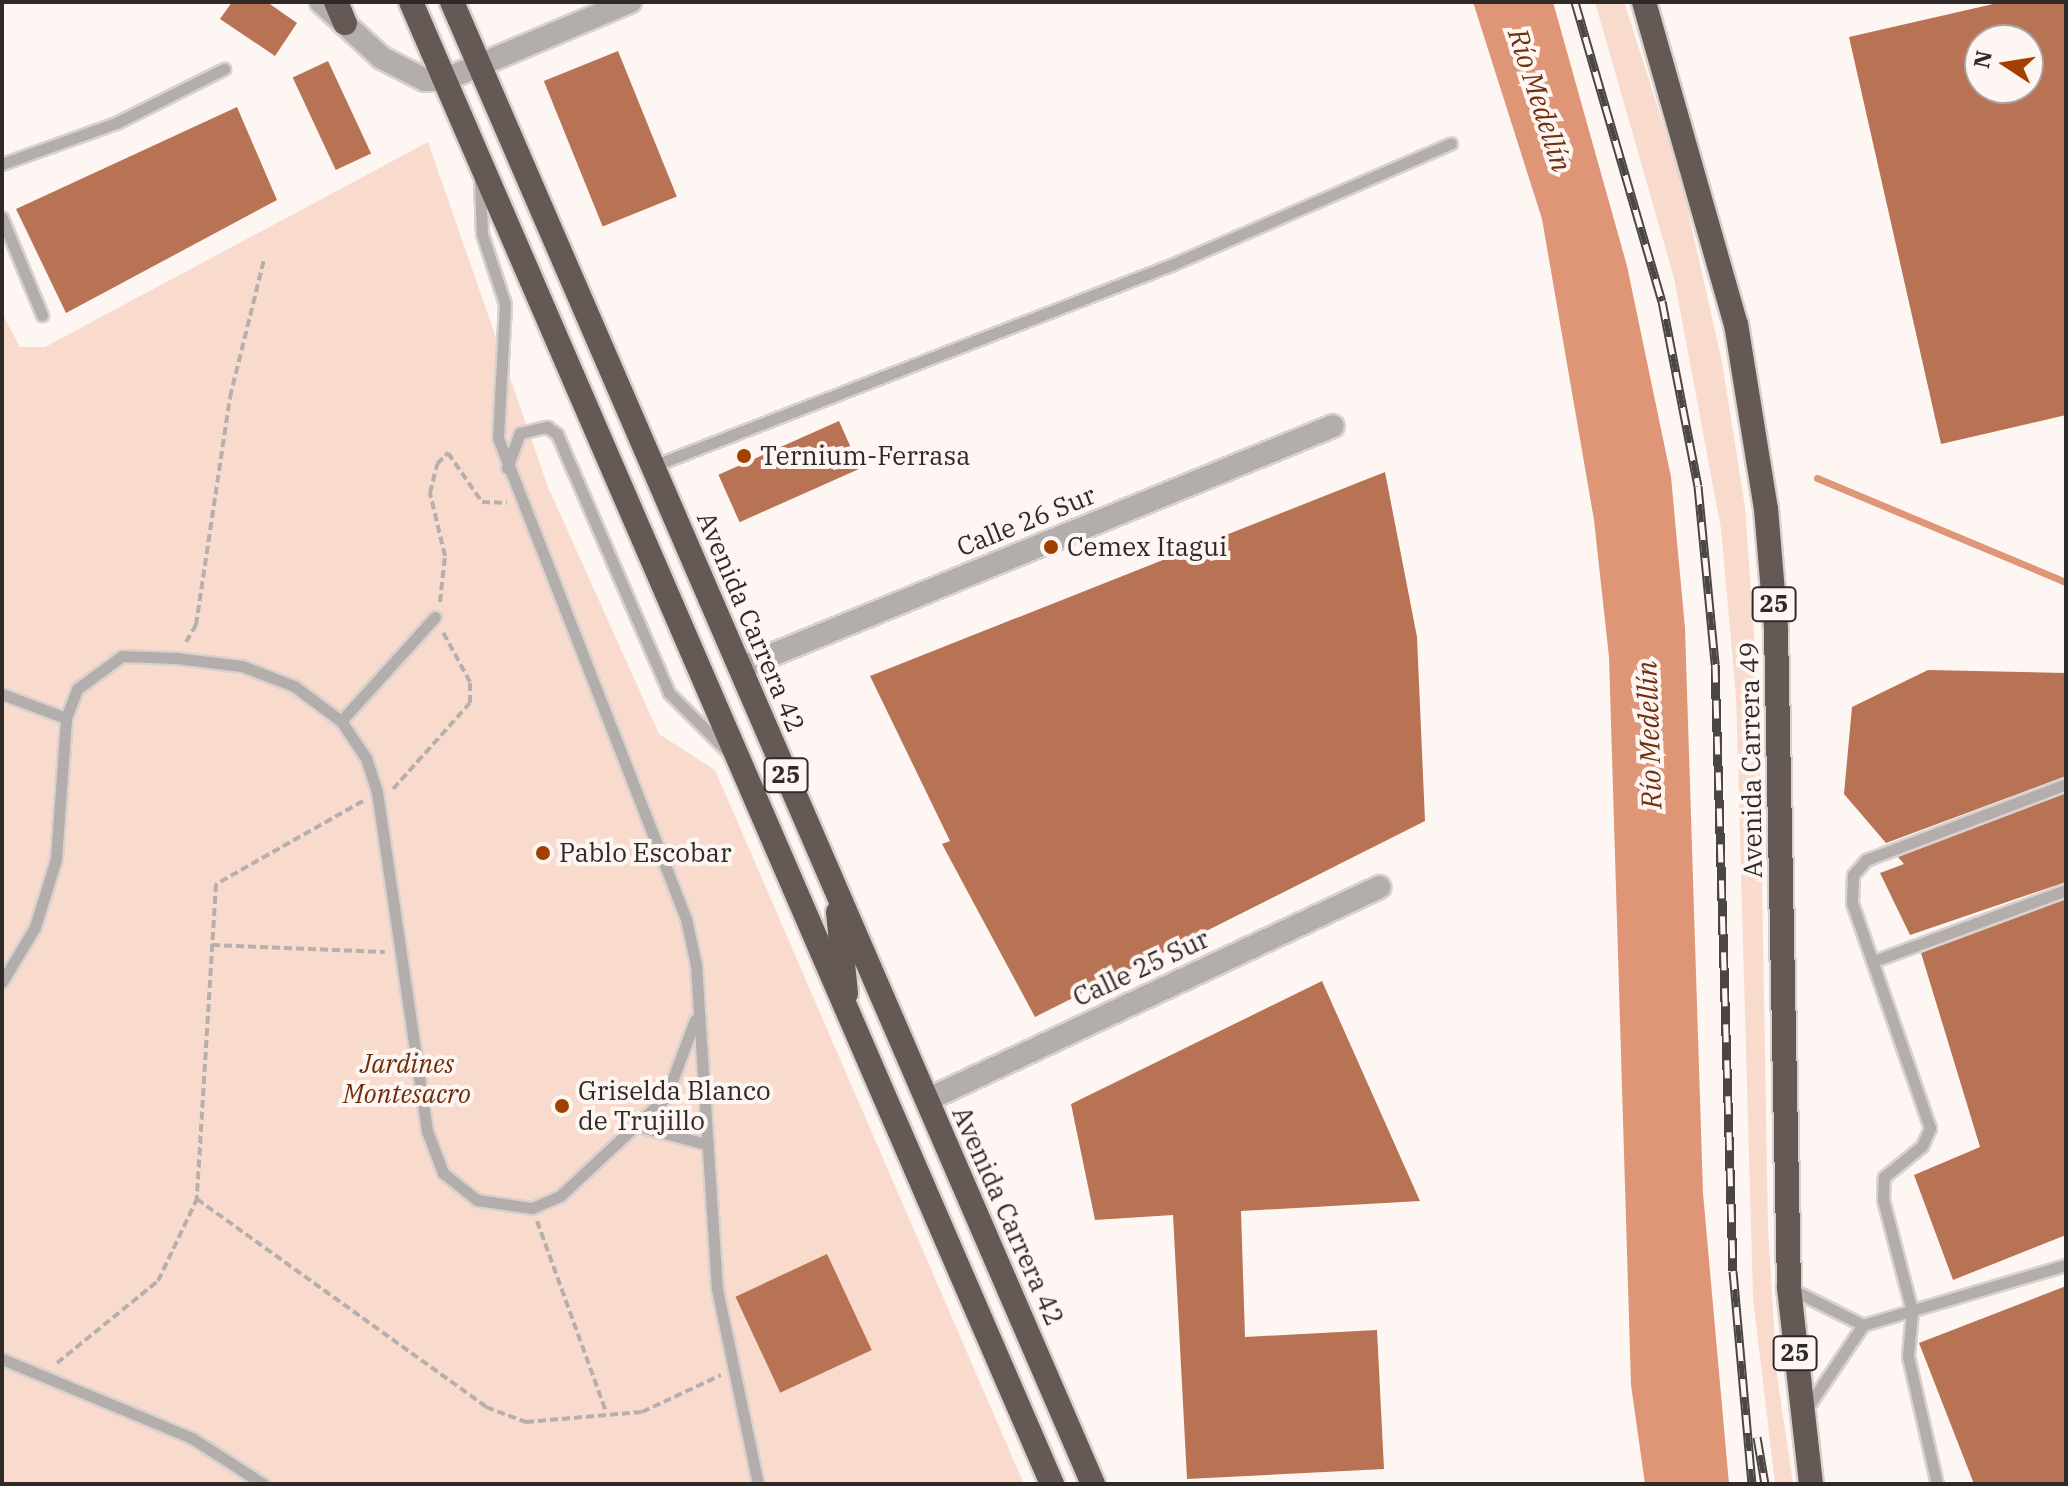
<!DOCTYPE html>
<html>
<head>
<meta charset="utf-8">
<style>
	body { margin:0 }
	#map { position:relative; width:2068px; height:1486px; overflow:hidden; background:#fef6f3; font-family:"IBM Plex Serif",serif }
	div>[style] { position:absolute }
	.green>* { inset:0; background:#f9dbce }
	.water>* { inset:0; background:#de9677 }
	.stream>* { height:7px; margin:-3.5px; padding:0 3.5px; transform-origin:3.5px; border-radius:3.5px; background:#de9677 }
	.building>* { inset:0; background:#b87355; transform-origin:0 0 }
	.path>* { height:4px; margin-top:-2px; transform-origin:0; background:repeating-linear-gradient(90deg,#b6afad 0 8px,transparent 0 12px) }
	.roads { filter:drop-shadow(2px 0 #d9d1ce) drop-shadow(-2px 0 #d9d1ce) drop-shadow(0 2px #d9d1ce) drop-shadow(0 -2px #d9d1ce) }
	.lane>* { height:11px; margin:-5.5px; padding:0 5.5px; transform-origin:5.5px; border-radius:5.5px; background:#b3adab }
	.street>* { height:22px; margin:-11px; padding:0 11px; transform-origin:11px; border-radius:11px; background:#b3adab }
	.highway>* { height:24px; margin:-12px; padding:0 12px; transform-origin:12px; border-radius:12px; background:#645954 }
	.rail>* { height:9px; margin-top:-4.5px; transform-origin:0; background:repeating-linear-gradient(90deg,#fef6f3 0 18px,#4b4644 0 36px); box-sizing:border-box; border-block:2px solid #4b4644 }
	.dots>* { width:22px; height:22px; translate:-50% -50%; box-sizing:border-box; border:4px solid #fef6f3; border-radius:50% }
	span { translate:-50% -50%; white-space:nowrap; text-align:center; line-height:1.15; -webkit-text-stroke:8px #fef6f3; paint-order:stroke }
	.shield-label span { padding:2px 6px; background:#fef6f3; border:2px solid; border-radius:6px; -webkit-text-stroke-width:0 }
	.shield-label { font-size:24px; color:#2f2a28; font-weight:700 }
	.poi-label { font-size:26px; color:#2f2a28 }
	.left { translate:0 -50%; text-align:left }
	.street-label { font-size:26px; color:#2f2a28 }
	.park-label { font-size:26px; color:#6f2e0b; font-style:italic }
	.water-label { font-size:28px; color:#702f0d; font-style:italic }
	.frame { position:absolute; inset:0; border:4px solid #2f2a28; pointer-events:none }
	.north { position:absolute; left:1964px; top:24px; width:80px; height:80px; box-sizing:border-box; background:#fef6f3; border:2px solid #aba4a2; border-radius:50%; rotate:282deg; font-size:22px; font-weight:700; line-height:32px; text-align:center; color:#2f2a28 }
	.north::after { content:''; display:block; margin:auto; width:28px; height:36px; background:#a24000; clip-path:polygon(50% 0,100% 100%,50% 72%,0 100%) }
</style>
</head>
<body>
<div id="map">
	<div class="green">
		<i style="clip-path:polygon(1595px 2px,1624px 2px,1681px 180px,1722px 362px,1745px 507px,1759px 705px,1768px 1229px,1777px 1375px,1793px 1484px,1775px 1484px,1753px 1298px,1736px 696px,1721px 529px,1674px 278px)"></i>
		<i style="clip-path:polygon(428px 142px,548px 487px,659px 734px,715px 770px,1024px 1484px,2px 1484px,2px 313px,20px 347px,45px 347px)"></i>
	</div>
	<div class="water">
		<i style="clip-path:polygon(1473px 2px,1553px 2px,1627px 266px,1671px 477px,1685px 628px,1703px 1193px,1729px 1484px,1645px 1484px,1631px 1385px,1609px 657px,1594px 520px,1542px 219px)"></i>
	</div>
	<div class="stream">
		<i style="left:1817px;top:478px;width:270px;rotate:22.7deg"></i>
	</div>
	<div class="building">
		<i style="clip-path:polygon(232px 2px,267px 2px,297px 23px,275px 56px,220px 19px)"></i>
		<i style="clip-path:polygon(evenodd,2002px 2px,2066px 2px,2066px 415px,1941px 444px,1849px 37px,2002px 2px,1980px 40px,2028px 40px,2028px 88px,1980px 88px,1980px 40px)"></i>
		<i style="left:618px;top:51px;width:157px;height:80px;rotate:68deg"></i>
		<i style="left:328px;top:61px;width:102px;height:39px;rotate:65deg"></i>
		<i style="clip-path:polygon(237px 107px,277px 200px,66px 313px,16px 209px)"></i>
		<i style="left:839px;top:421px;width:52px;height:132px;rotate:66deg"></i>
		<i style="clip-path:polygon(1385px 472px,1417px 637px,1425px 821px,1035px 1017px,942px 844px,950px 841px,870px 676px)"></i>
		<i style="clip-path:polygon(1928px 670px,2066px 673px,2066px 776px,1886px 843px,1844px 794px,1852px 707px)"></i>
		<i style="clip-path:polygon(2066px 793px,2066px 882px,1910px 935px,1880px 873px,1904px 864px,1898px 857px)"></i>
		<i style="clip-path:polygon(2066px 899px,2066px 1235px,1953px 1280px,1914px 1175px,1980px 1147px,1921px 953px)"></i>
		<i style="clip-path:polygon(1322px 981px,1420px 1201px,1241px 1211px,1245px 1337px,1377px 1330px,1384px 1469px,1187px 1479px,1173px 1215px,1095px 1220px,1071px 1104px)"></i>
		<i style="left:827px;top:1254px;width:106px;height:101px;rotate:65deg"></i>
		<i style="clip-path:polygon(2066px 1286px,2066px 1484px,1974px 1484px,1919px 1343px)"></i>
	</div>
	<div class="path">
		<i style="left:440px;top:602px;width:46px;rotate:-83.8deg"></i>
		<i style="left:445px;top:556px;width:65px;rotate:-103.4deg"></i>
		<i style="left:430px;top:493px;width:30px;rotate:-76deg"></i>
		<i style="left:437px;top:464px;width:16px;rotate:-45deg"></i>
		<i style="left:448px;top:453px;width:60px;rotate:55.2deg"></i>
		<i style="left:482px;top:502px;width:25px;rotate:2deg"></i>
		<i style="left:186px;top:642px;width:20px;rotate:-60deg"></i>
		<i style="left:196px;top:625px;width:231px;rotate:-81.5deg"></i>
		<i style="left:230px;top:397px;width:141px;rotate:-76.1deg"></i>
		<i style="left:393px;top:789px;width:115px;rotate:-48.2deg"></i>
		<i style="left:470px;top:703px;width:21px;rotate:-90deg"></i>
		<i style="left:470px;top:682px;width:57px;rotate:-118.4deg"></i>
		<i style="left:363px;top:801px;width:169px;rotate:150.5deg"></i>
		<i style="left:216px;top:884px;width:316px;rotate:93.5deg"></i>
		<i style="left:197px;top:1199px;width:356px;rotate:35.7deg"></i>
		<i style="left:486px;top:1407px;width:43px;rotate:20.6deg"></i>
		<i style="left:526px;top:1422px;width:116px;rotate:-4.9deg"></i>
		<i style="left:642px;top:1412px;width:87px;rotate:-25.1deg"></i>
		<i style="left:212px;top:945px;width:173px;rotate:2.3deg"></i>
		<i style="left:537px;top:1221px;width:203px;rotate:70.1deg"></i>
		<i style="left:57px;top:1363px;width:130px;rotate:-39.1deg"></i>
		<i style="left:158px;top:1281px;width:91px;rotate:-64.6deg"></i>
	</div>
	<div class="roads">
		<div class="lane">
			<i style="left:2px;top:164px;width:121px;rotate:-19.8deg"></i>
			<i style="left:116px;top:123px;width:121px;rotate:-26.6deg"></i>
			<i style="left:480px;top:182px;width:52px;rotate:87.8deg"></i>
			<i style="left:482px;top:234px;width:74px;rotate:71.8deg"></i>
			<i style="left:505px;top:304px;width:134px;rotate:93deg"></i>
			<i style="left:498px;top:438px;width:516px;rotate:68.65deg"></i>
			<i style="left:686px;top:919px;width:47px;rotate:77.7deg"></i>
			<i style="left:696px;top:965px;width:325px;rotate:86.3deg"></i>
			<i style="left:717px;top:1289px;width:199px;rotate:78.1deg"></i>
			<i style="left:2px;top:218px;width:105px;rotate:67.6deg"></i>
			<i style="left:653px;top:466px;width:556px;rotate:-21.21deg"></i>
			<i style="left:1171px;top:265px;width:305px;rotate:-23.5deg"></i>
			<i style="left:507px;top:468px;width:37px;rotate:-70deg"></i>
			<i style="left:520px;top:433px;width:28px;rotate:-13deg"></i>
			<i style="left:547px;top:427px;width:12px;rotate:35deg"></i>
			<i style="left:557px;top:434px;width:282px;rotate:66.6deg"></i>
			<i style="left:669px;top:693px;width:86px;rotate:45deg"></i>
			<i style="left:2px;top:694px;width:68px;rotate:20.6deg"></i>
			<i style="left:341px;top:721px;width:140px;rotate:-47.9deg"></i>
			<i style="left:1874px;top:961px;width:205px;rotate:-20.3deg"></i>
			<i style="left:2px;top:982px;width:64px;rotate:-59deg"></i>
			<i style="left:35px;top:927px;width:71px;rotate:-72.8deg"></i>
			<i style="left:56px;top:859px;width:141px;rotate:-85.9deg"></i>
			<i style="left:66px;top:718px;width:31px;rotate:-69deg"></i>
			<i style="left:77px;top:689px;width:56px;rotate:-36.3deg"></i>
			<i style="left:122px;top:656px;width:54px;rotate:2.1deg"></i>
			<i style="left:176px;top:658px;width:66px;rotate:6.9deg"></i>
			<i style="left:242px;top:666px;width:56px;rotate:21deg"></i>
			<i style="left:294px;top:686px;width:59px;rotate:36.7deg"></i>
			<i style="left:341px;top:721px;width:45px;rotate:56deg"></i>
			<i style="left:366px;top:758px;width:36px;rotate:72deg"></i>
			<i style="left:377px;top:792px;width:343px;rotate:81.6deg"></i>
			<i style="left:427px;top:1131px;width:45px;rotate:69.1deg"></i>
			<i style="left:443px;top:1173px;width:43px;rotate:38.5deg"></i>
			<i style="left:477px;top:1200px;width:56px;rotate:8.3deg"></i>
			<i style="left:532px;top:1208px;width:30px;rotate:-23deg"></i>
			<i style="left:560px;top:1196px;width:145px;rotate:-43deg"></i>
			<i style="left:666px;top:1097px;width:82px;rotate:-69.4deg"></i>
			<i style="left:641px;top:1127px;width:67px;rotate:14.7deg"></i>
			<i style="left:1789px;top:1288px;width:83px;rotate:26.6deg"></i>
			<i style="left:2px;top:1359px;width:206px;rotate:22.6deg"></i>
			<i style="left:192px;top:1438px;width:85px;rotate:32.9deg"></i>
			<i style="left:1807px;top:1408px;width:100px;rotate:-56deg"></i>
			<i style="left:1863px;top:1325px;width:212px;rotate:-16.5deg"></i>
			<i style="left:1937px;top:1484px;width:131px;rotate:-102.8deg"></i>
			<i style="left:1908px;top:1356px;width:45px;rotate:-84.9deg"></i>
			<i style="left:1912px;top:1311px;width:115px;rotate:-104.6deg"></i>
			<i style="left:1883px;top:1200px;width:23px;rotate:-88deg"></i>
			<i style="left:1884px;top:1177px;width:49px;rotate:-39.2deg"></i>
			<i style="left:1922px;top:1146px;width:20px;rotate:-66deg"></i>
			<i style="left:1930px;top:1128px;width:238px;rotate:-109.1deg"></i>
			<i style="left:1852px;top:903px;width:28px;rotate:-88deg"></i>
			<i style="left:1853px;top:875px;width:20px;rotate:-49deg"></i>
			<i style="left:1866px;top:860px;width:214px;rotate:-20.8deg"></i>
		</div>
		<div class="street">
			<i style="left:321px;top:2px;width:83px;rotate:42.6deg"></i>
			<i style="left:382px;top:58px;width:48px;rotate:27.1deg"></i>
			<i style="left:425px;top:80px;width:19px"></i>
			<i style="left:444px;top:80px;width:202px;rotate:-22.8deg"></i>
			<i style="left:740px;top:668px;width:640px;rotate:-22.2deg"></i>
			<i style="left:927px;top:1100px;width:500px;rotate:-25.2deg"></i>
		</div>
		<div class="highway">
			<i style="left:336px;top:2px;width:23px;rotate:67deg"></i>
			<i style="left:411px;top:2px;width:1615px;rotate:66.61deg"></i>
			<i style="left:452px;top:2px;width:1615px;rotate:66.61deg"></i>
			<i style="left:1644px;top:2px;width:335px;rotate:74.1deg"></i>
			<i style="left:1736px;top:324px;width:187px;rotate:80.8deg"></i>
			<i style="left:1766px;top:509px;width:120px;rotate:85.2deg"></i>
			<i style="left:1776px;top:629px;width:659px;rotate:88.87deg"></i>
			<i style="left:1789px;top:1288px;width:197px;rotate:83.6deg"></i>
			<i style="left:838px;top:912px;width:82px;rotate:84.4deg"></i>
		</div>
	</div>
	<div class="rail">
		<i style="left:1575px;top:2px;width:311px;rotate:73.8deg"></i>
		<i style="left:1662px;top:301px;width:188px;rotate:79deg"></i>
		<i style="left:1698px;top:486px;width:179px;rotate:84.5deg"></i>
		<i style="left:1715px;top:664px;width:607px;rotate:88.3deg"></i>
		<i style="left:1733px;top:1271px;width:214px;rotate:84.9deg"></i>
		<i style="left:1757px;top:1437px;width:48px;rotate:80.3deg"></i>
	</div>
	<div class="dots">
		<i style="left:744px;top:456px;background:#a24000"></i>
		<i style="left:1051px;top:547px;background:#a24000"></i>
		<i style="left:543px;top:853px;background:#a24000"></i>
		<i style="left:562px;top:1106px;background:#a24000"></i>
	</div>
	<div class="shield-label">
		<span style="left:1774px;top:604px">25</span>
		<span style="left:786px;top:775px">25</span>
		<span style="left:1795px;top:1353px">25</span>
	</div>
	<div class="poi-label">
		<span class="left" style="left:760px;top:456px">Ternium-Ferrasa</span>
		<span class="left" style="left:1067px;top:547px">Cemex Itagui</span>
		<span class="left" style="left:559px;top:853px">Pablo Escobar</span>
		<span class="left" style="left:578px;top:1106px">Griselda Blanco<br>de Trujillo</span>
	</div>
	<div class="street-label">
		<span style="left:1026px;top:521px;rotate:-22deg">Calle 26 Sur</span>
		<span style="left:751px;top:622px;rotate:67deg">Avenida Carrera 42</span>
		<span style="left:1751px;top:760px;rotate:-91deg">Avenida Carrera 49</span>
		<span style="left:1141px;top:968px;rotate:-25deg">Calle 25 Sur</span>
		<span style="left:1008px;top:1216px;rotate:66deg">Avenida Carrera 42</span>
	</div>
	<div class="park-label">
		<span style="left:407px;top:1079px">Jardines<br>Montesacro</span>
	</div>
	<div class="water-label">
		<span style="left:1540px;top:100px;rotate:72deg">Río Medellín</span>
		<span style="left:1649px;top:735px;rotate:-92deg">Río Medellín</span>
	</div>
	<div class="frame"></div>
	<div class="north">N</div>
</div>
</body>
</html>
